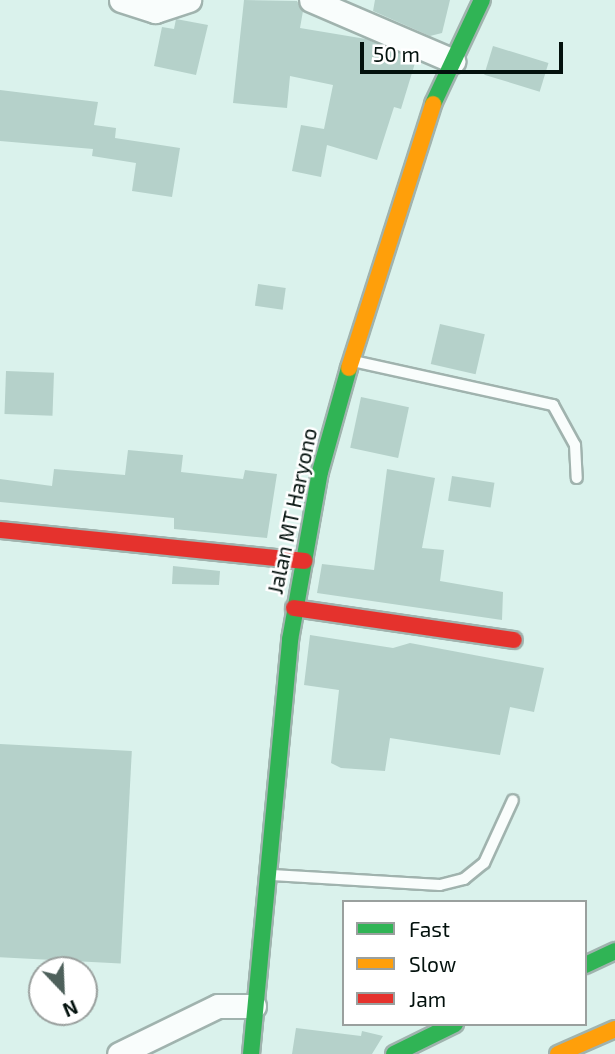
<!DOCTYPE html>
<html>
<head>
<meta charset="utf-8">
<style>
	body { margin:0 }
	#map { position:relative; width:615px; height:1054px; overflow:hidden; background:#daf2ec; font-family:"Exo 2",sans-serif }
	div>[style] { position:absolute }
	.building>* { inset:0; background:#b5d1ca; transform-origin:0 0 }
	.roads { filter:drop-shadow(2px 0 #a0b3ae) drop-shadow(-2px 0 #a0b3ae) drop-shadow(0 2px #a0b3ae) drop-shadow(0 -2px #a0b3ae) }
	.lane>* { height:10px; margin:-5px; padding:0 5px; transform-origin:5px; border-radius:5px; background:#f9fdfc }
	.street>* { height:23px; margin:-11.5px; padding:0 11.5px; transform-origin:11.5px; border-radius:11.5px; background:#f9fdfc }
	.fast>* { height:16px; margin:-8px; padding:0 8px; transform-origin:8px; border-radius:8px; background:#30b455 }
	.slow>* { height:16px; margin:-8px; padding:0 8px; transform-origin:8px; border-radius:8px; background:#ff9f0a }
	.jam>* { height:16px; margin:-8px; padding:0 8px; transform-origin:8px; border-radius:8px; background:#e5322d }
	span { translate:-50% -50%; white-space:nowrap; text-align:center; line-height:1.15; -webkit-text-stroke:5px #fff; paint-order:stroke }
	.street-label { font-size:21px; color:#03110d }
	.legend { position:absolute; left:342px; top:900px; width:245px; height:126px; box-sizing:border-box; background:#fff; border:2px solid #9aa09e; margin:0; padding:9px 12px; list-style:none; font-size:21px; color:#03110d }
	.legend li { display:flex; align-items:center; gap:14px; height:35px }
	.legend b { width:35px; border:2px solid #9aa09e }
	.north { position:absolute; left:28px; top:956px; width:70px; height:70px; box-sizing:border-box; background:#fff; border:2px solid #9aa09e; border-radius:50%; rotate:157deg; font-size:19px; font-weight:700; line-height:28px; text-align:center; color:#03110d }
	.north::after { content:''; display:block; margin:auto; width:24px; height:32px; background:#4e605b; clip-path:polygon(50% 0,100% 100%,50% 72%,0 100%) }
	.scale { position:absolute; left:360px; top:42px; width:203px; height:32px; box-sizing:border-box; border:4px solid #03110d; border-top:0; padding-left:9px; font-size:21px; line-height:24px; white-space:nowrap; color:#03110d; -webkit-text-stroke:5px #fff; paint-order:stroke }
</style>
</head>
<body>
<div id="map">
	<div class="building">
		<i style="clip-path:polygon(244px 0,297px 1px,303px 11px,300px 28px,366px 39px,422px 63px,415px 63px,401px 109px,394px 107px,377px 160px,327px 145px,321px 177px,292px 171px,301px 125px,324px 129px,333px 85px,290px 76px,287px 108px,233px 103px)"></i>
		<i style="clip-path:polygon(375px 0,450px 0,442px 33px,430px 36px,373px 11px)"></i>
		<i style="clip-path:polygon(176px 19px,208px 25px,196px 75px,154px 66px,162px 27px,174px 29px)"></i>
		<i style="left:493px;top:46px;width:58px;height:30px;rotate:17deg"></i>
		<i style="clip-path:polygon(0 90px,98px 102px,94px 125px,116px 128px,115px 138px,180px 148px,172px 197px,132px 191px,136px 163px,92px 156px,93px 149px,0 141px)"></i>
		<i style="left:258px;top:284px;width:28px;height:22px;rotate:8deg"></i>
		<i style="left:440px;top:324px;width:46px;height:41px;rotate:13deg"></i>
		<i style="left:6px;top:371px;width:48px;height:43px;rotate:2deg"></i>
		<i style="left:361px;top:397px;width:49px;height:52px;rotate:12deg"></i>
		<i style="clip-path:polygon(128px 450px,183px 455px,181px 472px,243px 479px,245px 470px,277px 474px,267px 538px,174px 529px,174px 518px,0 502px,0 479px,52px 486px,54px 469px,125px 475px)"></i>
		<i style="clip-path:polygon(387px 469px,435px 478px,422px 548px,444px 550px,440px 581px,503px 592px,502px 620px,317px 593px,322px 564px,374px 570px)"></i>
		<i style="left:452px;top:476px;width:43px;height:25px;rotate:9deg"></i>
		<i style="clip-path:polygon(173px 566px,220px 571px,219px 585px,172px 584px)"></i>
		<i style="clip-path:polygon(310px 635px,393px 648px,410px 643px,544px 668px,534px 712px,510px 707px,500px 755px,390px 738px,385px 771px,341px 768px,331px 763px,339px 690px,304px 685px)"></i>
		<i style="left:0;top:744px;width:132px;height:213px;rotate:3deg"></i>
		<i style="clip-path:polygon(296px 1028px,361px 1036px,362px 1031px,383px 1036px,372px 1054px,292px 1054px)"></i>
	</div>
	<div class="roads">
		<div class="lane">
			<i style="left:353px;top:361px;width:205px;rotate:12.4deg"></i>
			<i style="left:553px;top:405px;width:46px;rotate:61.2deg"></i>
			<i style="left:575px;top:445px;width:33px;rotate:87deg"></i>
			<i style="left:272px;top:875px;width:168px;rotate:3.4deg"></i>
			<i style="left:440px;top:885px;width:25px;rotate:-14deg"></i>
			<i style="left:464px;top:879px;width:26px;rotate:-39deg"></i>
			<i style="left:484px;top:863px;width:69px;rotate:-65.3deg"></i>
		</div>
		<div class="street">
			<i style="left:121px;top:0;width:36px;rotate:18deg"></i>
			<i style="left:155px;top:11px;width:36px;rotate:-18deg"></i>
			<i style="left:311px;top:0;width:155px;rotate:23.2deg"></i>
			<i style="left:119px;top:1054px;width:110px;rotate:-25.9deg"></i>
			<i style="left:218px;top:1006px;width:36px"></i>
		</div>
		<div class="fast">
			<i style="left:433px;top:104px;width:115px;rotate:-64.8deg"></i>
			<i style="left:585px;top:965px;width:33px;rotate:-25deg"></i>
			<i style="left:251px;top:1054px;width:416px;rotate:-84.6deg"></i>
			<i style="left:290px;top:640px;width:171px;rotate:-79.9deg"></i>
			<i style="left:320px;top:472px;width:108px;rotate:-74.4deg"></i>
			<i style="left:394px;top:1054px;width:68px;rotate:-26.2deg"></i>
		</div>
		<div class="slow">
			<i style="left:349px;top:368px;width:277px;rotate:-72.3deg"></i>
			<i style="left:558px;top:1054px;width:62px;rotate:-23.7deg"></i>
		</div>
		<div class="jam">
			<i style="left:0;top:530px;width:306px;rotate:5.8deg"></i>
			<i style="left:294px;top:608px;width:222px;rotate:8.3deg"></i>
		</div>
	</div>
	<div class="street-label">
		<span style="left:292px;top:511px;rotate:-78deg">Jalan MT Haryono</span>
	</div>
	<ul class="legend">
	<li><b style="height:9px;background:#30b455"></b>Fast</li>
	<li><b style="height:9px;background:#ff9f0a"></b>Slow</li>
	<li><b style="height:9px;background:#e5322d"></b>Jam</li>
	</ul>
	<div class="north">N</div>
	<div class="scale">50 m</div>
</div>
</body>
</html>
